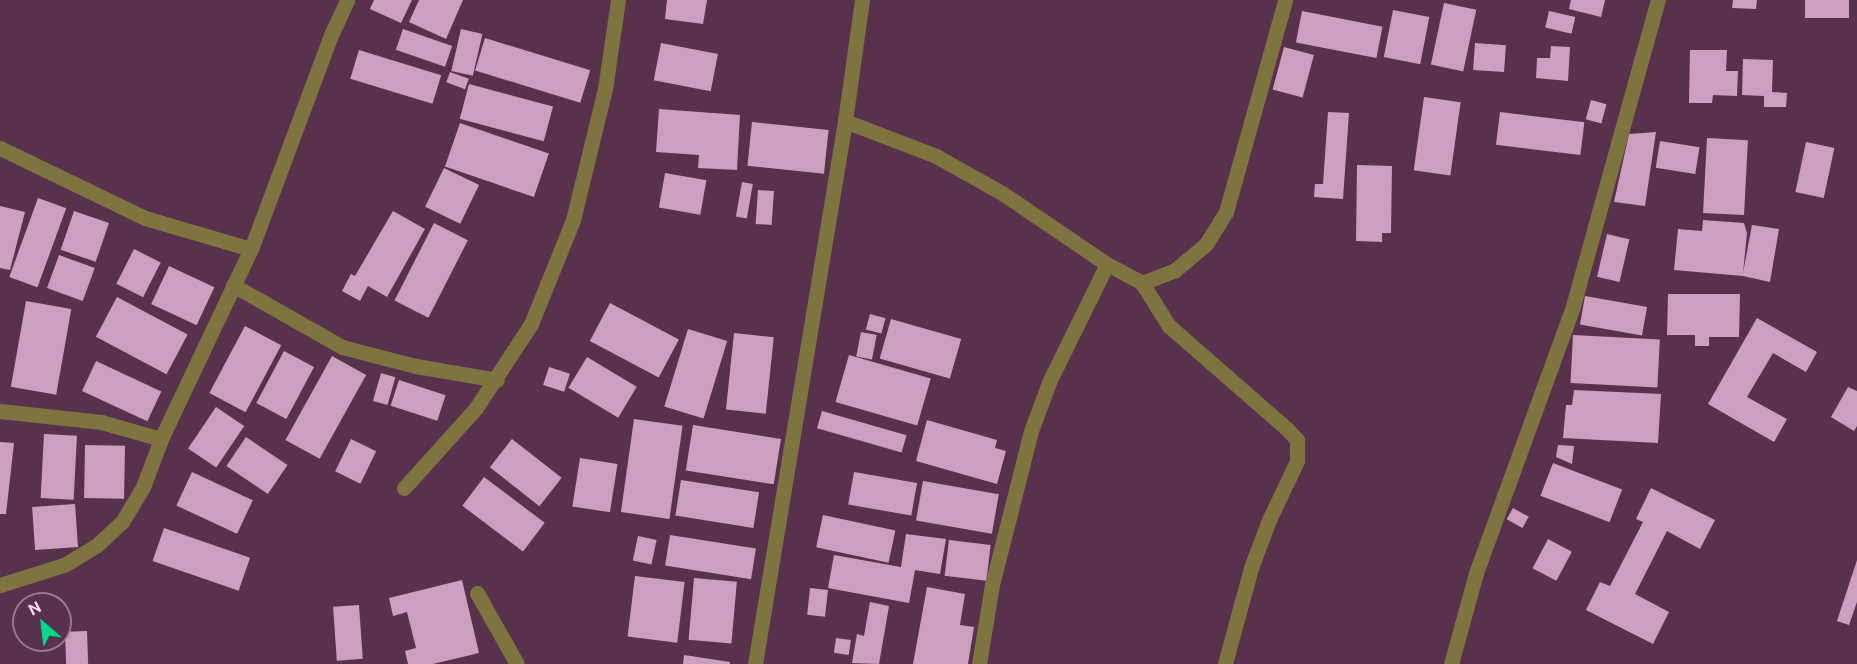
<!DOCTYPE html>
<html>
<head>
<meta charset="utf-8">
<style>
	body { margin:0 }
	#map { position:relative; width:1857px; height:664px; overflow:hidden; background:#58324d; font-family:Ubuntu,sans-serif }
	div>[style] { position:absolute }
	.building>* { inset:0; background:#cd9fbe; transform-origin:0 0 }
	.street>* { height:15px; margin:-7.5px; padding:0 7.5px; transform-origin:7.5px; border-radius:7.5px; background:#7e743f }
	span { translate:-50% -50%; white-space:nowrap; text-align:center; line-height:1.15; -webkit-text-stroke:6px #58324d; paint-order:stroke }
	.north { position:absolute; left:12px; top:592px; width:60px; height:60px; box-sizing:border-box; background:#58324d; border:2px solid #9a798f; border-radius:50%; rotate:332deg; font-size:16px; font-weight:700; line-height:24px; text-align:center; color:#fce4f3 }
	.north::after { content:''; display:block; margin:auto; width:21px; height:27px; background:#01d98b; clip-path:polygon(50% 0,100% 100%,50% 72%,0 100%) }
</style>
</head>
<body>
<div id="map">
	<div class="building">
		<i style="clip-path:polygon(374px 0,412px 0,401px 23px,370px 9px)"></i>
		<i style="clip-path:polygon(419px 0,463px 0,446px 39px,409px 22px)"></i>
		<i style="clip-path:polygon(667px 0,707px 0,703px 24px,665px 19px)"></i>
		<i style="clip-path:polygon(1571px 0,1605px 0,1601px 17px,1569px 9px)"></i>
		<i style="clip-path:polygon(1733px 0,1757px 0,1756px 9px,1732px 8px)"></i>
		<i style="left:1805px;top:0;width:44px;height:18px"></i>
		<i style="left:1444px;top:3px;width:33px;height:63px;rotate:12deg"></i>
		<i style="left:1393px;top:10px;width:37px;height:48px;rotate:11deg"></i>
		<i style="left:1302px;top:11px;width:82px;height:32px;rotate:11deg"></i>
		<i style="left:1549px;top:11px;width:27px;height:17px;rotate:13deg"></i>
		<i style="left:403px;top:29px;width:52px;height:22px;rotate:19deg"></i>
		<i style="left:461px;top:29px;width:22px;height:43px;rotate:13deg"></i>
		<i style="left:485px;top:38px;width:110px;height:34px;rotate:17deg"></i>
		<i style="left:661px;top:43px;width:58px;height:38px;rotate:11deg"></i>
		<i style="left:1475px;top:43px;width:31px;height:27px;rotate:4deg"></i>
		<i style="clip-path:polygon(1551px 46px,1570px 47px,1568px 81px,1536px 78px,1537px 58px,1550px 58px)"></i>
		<i style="left:1284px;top:47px;width:31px;height:44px;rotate:15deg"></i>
		<i style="left:359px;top:50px;width:86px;height:30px;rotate:17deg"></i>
		<i style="clip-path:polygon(1690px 50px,1727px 50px,1726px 71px,1738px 71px,1737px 96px,1713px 95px,1712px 103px,1689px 103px)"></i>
		<i style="clip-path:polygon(1743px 59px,1773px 60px,1772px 92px,1787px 93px,1786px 107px,1764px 107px,1764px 96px,1742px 95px)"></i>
		<i style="left:450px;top:72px;width:20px;height:11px;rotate:20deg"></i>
		<i style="left:469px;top:84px;width:87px;height:36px;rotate:15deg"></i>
		<i style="left:1424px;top:97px;width:37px;height:74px;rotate:8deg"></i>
		<i style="left:1591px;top:100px;width:16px;height:20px;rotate:15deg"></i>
		<i style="clip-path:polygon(659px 109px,740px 115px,737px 170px,698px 168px,699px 155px,656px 152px)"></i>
		<i style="clip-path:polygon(1328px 112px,1349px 113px,1343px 199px,1314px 197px,1315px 184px,1323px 184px)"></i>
		<i style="left:1500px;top:112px;width:85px;height:33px;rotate:7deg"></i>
		<i style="left:752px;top:122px;width:77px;height:44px;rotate:6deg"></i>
		<i style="left:460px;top:123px;width:94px;height:46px;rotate:19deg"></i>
		<i style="clip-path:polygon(1656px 132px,1645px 206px,1614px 202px,1629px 134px)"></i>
		<i style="left:1707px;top:138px;width:41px;height:75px;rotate:3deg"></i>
		<i style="left:1660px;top:141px;width:40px;height:27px;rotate:9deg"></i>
		<i style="left:1806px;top:142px;width:29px;height:51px;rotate:12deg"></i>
		<i style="clip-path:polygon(1357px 165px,1392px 166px,1391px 233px,1382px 233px,1382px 242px,1356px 241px)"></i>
		<i style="left:444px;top:168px;width:39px;height:43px;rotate:26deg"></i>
		<i style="left:665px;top:173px;width:42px;height:35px;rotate:10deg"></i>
		<i style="left:742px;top:182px;width:11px;height:35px;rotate:10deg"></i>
		<i style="left:758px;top:190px;width:16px;height:34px;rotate:4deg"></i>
		<i style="left:38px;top:198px;width:30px;height:84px;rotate:20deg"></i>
		<i style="clip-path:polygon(0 206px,25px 212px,10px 270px,0 268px)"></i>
		<i style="left:74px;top:211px;width:37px;height:41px;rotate:19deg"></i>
		<i style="clip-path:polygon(393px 211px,425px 229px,387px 297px,368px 286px,360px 301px,342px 291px,351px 274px,355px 276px)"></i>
		<i style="clip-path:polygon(1703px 220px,1744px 223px,1747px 233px,1743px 273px,1752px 225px,1779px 229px,1770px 282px,1743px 276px,1674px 270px,1678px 229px,1702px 231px)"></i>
		<i style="left:434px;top:223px;width:38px;height:87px;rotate:27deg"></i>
		<i style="left:1607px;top:234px;width:23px;height:44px;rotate:13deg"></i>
		<i style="left:134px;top:249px;width:30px;height:39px;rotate:27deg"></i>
		<i style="left:59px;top:255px;width:38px;height:35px;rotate:20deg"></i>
		<i style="left:169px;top:266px;width:50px;height:42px;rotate:25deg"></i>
		<i style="clip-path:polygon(1668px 294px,1740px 294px,1739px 337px,1709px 337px,1709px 346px,1695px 346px,1695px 335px,1667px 335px)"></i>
		<i style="left:1585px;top:296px;width:63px;height:29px;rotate:10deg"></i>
		<i style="left:117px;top:297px;width:80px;height:45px;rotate:28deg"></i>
		<i style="left:26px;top:301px;width:46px;height:87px;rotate:10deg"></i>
		<i style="left:610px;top:303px;width:78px;height:43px;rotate:28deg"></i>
		<i style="left:870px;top:314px;width:16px;height:16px;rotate:15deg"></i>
		<i style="clip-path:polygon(1757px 318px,1817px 352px,1806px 372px,1773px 353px,1747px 397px,1787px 419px,1774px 442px,1708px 404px)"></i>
		<i style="left:891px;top:319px;width:73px;height:41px;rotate:16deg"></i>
		<i style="left:245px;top:326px;width:41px;height:76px;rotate:28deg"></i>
		<i style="left:688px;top:329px;width:41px;height:81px;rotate:17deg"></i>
		<i style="left:861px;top:332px;width:16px;height:25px;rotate:11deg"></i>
		<i style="left:734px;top:333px;width:40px;height:77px;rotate:6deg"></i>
		<i style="left:1573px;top:335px;width:87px;height:48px;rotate:3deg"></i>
		<i style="left:284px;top:351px;width:34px;height:59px;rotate:28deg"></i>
		<i style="left:849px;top:355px;width:85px;height:49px;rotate:16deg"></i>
		<i style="left:332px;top:356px;width:39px;height:96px;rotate:29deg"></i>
		<i style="left:587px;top:357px;width:58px;height:36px;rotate:31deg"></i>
		<i style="left:96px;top:361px;width:72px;height:33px;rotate:25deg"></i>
		<i style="left:549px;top:367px;width:22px;height:19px;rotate:18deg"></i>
		<i style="left:381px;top:373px;width:15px;height:29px;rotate:16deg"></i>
		<i style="left:399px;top:380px;width:49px;height:27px;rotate:18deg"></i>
		<i style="clip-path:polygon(1848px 387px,1857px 391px,1857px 426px,1854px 431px,1831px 417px)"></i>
		<i style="clip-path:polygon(1574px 390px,1661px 394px,1658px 443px,1563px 438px,1566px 405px,1572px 405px)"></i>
		<i style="left:216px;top:407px;width:34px;height:50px;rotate:34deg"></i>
		<i style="left:822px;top:411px;width:88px;height:18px;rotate:16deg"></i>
		<i style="left:634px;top:419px;width:49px;height:94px;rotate:8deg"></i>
		<i style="clip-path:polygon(927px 420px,997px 440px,995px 448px,1006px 451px,997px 484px,916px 461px)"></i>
		<i style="left:693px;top:425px;width:89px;height:46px;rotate:9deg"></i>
		<i style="left:44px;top:434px;width:33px;height:64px;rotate:3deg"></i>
		<i style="left:246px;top:437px;width:50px;height:35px;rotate:34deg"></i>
		<i style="left:351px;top:439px;width:28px;height:36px;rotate:26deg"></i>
		<i style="left:512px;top:439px;width:63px;height:36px;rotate:38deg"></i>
		<i style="clip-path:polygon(0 442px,14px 443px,6px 514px,0 514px)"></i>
		<i style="left:85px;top:445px;width:40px;height:53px;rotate:1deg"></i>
		<i style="clip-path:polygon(1558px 445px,1574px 446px,1572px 464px,1556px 457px)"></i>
		<i style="left:580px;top:458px;width:38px;height:49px;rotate:9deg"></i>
		<i style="left:1553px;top:463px;width:74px;height:35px;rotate:21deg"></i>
		<i style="left:192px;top:472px;width:67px;height:37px;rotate:25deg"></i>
		<i style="left:854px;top:472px;width:64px;height:33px;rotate:10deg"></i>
		<i style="left:484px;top:477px;width:76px;height:36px;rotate:37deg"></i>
		<i style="left:681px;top:480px;width:79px;height:36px;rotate:9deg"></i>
		<i style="left:923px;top:481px;width:77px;height:40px;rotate:10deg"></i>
		<i style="clip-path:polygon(1651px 488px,1715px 520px,1700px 549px,1667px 531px,1635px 594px,1669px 612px,1653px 644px,1586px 610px,1600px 582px,1610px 586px,1643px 522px,1636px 519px)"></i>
		<i style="left:75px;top:504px;width:43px;height:43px;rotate:86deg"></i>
		<i style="left:1513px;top:508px;width:18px;height:13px;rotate:29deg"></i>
		<i style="left:823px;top:515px;width:74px;height:33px;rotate:12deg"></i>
		<i style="left:164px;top:528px;width:91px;height:35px;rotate:19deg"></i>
		<i style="clip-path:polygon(906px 534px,946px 539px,940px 574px,915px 570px,909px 603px,828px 588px,834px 555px,901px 567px)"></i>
		<i style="left:670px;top:535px;width:87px;height:31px;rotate:9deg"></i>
		<i style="left:638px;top:536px;width:19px;height:25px;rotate:12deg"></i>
		<i style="left:1548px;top:539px;width:27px;height:33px;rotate:28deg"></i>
		<i style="left:949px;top:540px;width:42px;height:36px;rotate:7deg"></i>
		<i style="clip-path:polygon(1857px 560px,1857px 602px,1849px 625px,1837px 621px)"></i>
		<i style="left:635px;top:576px;width:50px;height:61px;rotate:7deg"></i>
		<i style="left:694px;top:578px;width:43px;height:62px;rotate:5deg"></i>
		<i style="clip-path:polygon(462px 580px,479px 653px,433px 664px,408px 664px,405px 651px,416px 648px,407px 612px,393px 616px,389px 598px)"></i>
		<i style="clip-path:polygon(927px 587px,965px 594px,960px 625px,974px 627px,968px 664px,913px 664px)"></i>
		<i style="left:810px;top:588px;width:18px;height:27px;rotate:6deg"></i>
		<i style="clip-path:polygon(870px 602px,889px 606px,879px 664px,852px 663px,857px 634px,864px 636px)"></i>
		<i style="left:359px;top:605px;width:54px;height:26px;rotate:86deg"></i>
		<i style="left:87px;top:631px;width:33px;height:22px;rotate:88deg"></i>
		<i style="left:836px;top:638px;width:15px;height:15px;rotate:8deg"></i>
		<i style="clip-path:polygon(684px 655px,730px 662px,730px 664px,683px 664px)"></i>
	</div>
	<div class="street">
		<i style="left:845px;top:121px;width:97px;rotate:21deg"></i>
		<i style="left:936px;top:156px;width:76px;rotate:29.3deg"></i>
		<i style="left:1002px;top:193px;width:127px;rotate:34.1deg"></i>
		<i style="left:1107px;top:264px;width:40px;rotate:28deg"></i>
		<i style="left:1142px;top:283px;width:51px;rotate:57.9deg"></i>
		<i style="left:1169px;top:326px;width:155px;rotate:41.1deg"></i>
		<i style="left:1286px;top:428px;width:16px;rotate:47deg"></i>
		<i style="left:1297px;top:440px;width:21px;rotate:90deg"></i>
		<i style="left:1297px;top:461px;width:65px;rotate:115.4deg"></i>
		<i style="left:1269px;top:520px;width:51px;rotate:110.6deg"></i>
		<i style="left:1251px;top:568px;width:99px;rotate:105.2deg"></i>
		<i style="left:0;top:148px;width:161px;rotate:25.8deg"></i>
		<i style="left:145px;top:218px;width:110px;rotate:16.3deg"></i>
		<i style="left:1142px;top:283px;width:34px;rotate:-21deg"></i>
		<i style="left:1174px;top:271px;width:42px;rotate:-40.2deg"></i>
		<i style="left:1206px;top:244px;width:38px;rotate:-58deg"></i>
		<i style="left:1226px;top:212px;width:220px;rotate:-74.4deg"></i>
		<i style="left:233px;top:285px;width:125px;rotate:29.6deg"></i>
		<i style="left:342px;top:347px;width:76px;rotate:14.4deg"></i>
		<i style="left:416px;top:366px;width:82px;rotate:9.8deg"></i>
		<i style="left:0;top:411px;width:102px;rotate:6.2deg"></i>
		<i style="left:101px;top:422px;width:62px;rotate:15.8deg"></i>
		<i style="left:404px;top:488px;width:108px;rotate:-48deg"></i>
		<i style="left:476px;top:408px;width:100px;rotate:-56.8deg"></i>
		<i style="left:531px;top:324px;width:112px;rotate:-68deg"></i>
		<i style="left:573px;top:220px;width:135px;rotate:-76.3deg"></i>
		<i style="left:605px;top:89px;width:90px;rotate:-81.7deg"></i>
		<i style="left:0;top:585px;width:67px;rotate:-17.4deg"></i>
		<i style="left:64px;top:565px;width:37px;rotate:-31deg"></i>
		<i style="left:96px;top:546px;width:35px;rotate:-43deg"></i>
		<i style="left:122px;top:522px;width:41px;rotate:-59deg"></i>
		<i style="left:143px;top:487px;width:51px;rotate:-69.4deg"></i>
		<i style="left:161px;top:439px;width:210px;rotate:-64.7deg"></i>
		<i style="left:251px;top:249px;width:228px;rotate:-69.5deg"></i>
		<i style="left:331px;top:35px;width:38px;rotate:-65deg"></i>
		<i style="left:477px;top:593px;width:81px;rotate:60.6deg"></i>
		<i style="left:755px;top:664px;width:550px;rotate:-80.59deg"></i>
		<i style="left:845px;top:121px;width:122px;rotate:-82deg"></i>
		<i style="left:979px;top:664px;width:80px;rotate:-80.7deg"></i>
		<i style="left:992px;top:585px;width:159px;rotate:-75.8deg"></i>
		<i style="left:1031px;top:431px;width:54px;rotate:-69.6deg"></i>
		<i style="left:1050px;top:380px;width:129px;rotate:-63.8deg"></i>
		<i style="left:1451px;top:664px;width:94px;rotate:-74.6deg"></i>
		<i style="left:1476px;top:573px;width:284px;rotate:-70deg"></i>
		<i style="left:1573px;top:306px;width:318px;rotate:-74.5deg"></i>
	</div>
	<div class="north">N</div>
</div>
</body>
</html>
